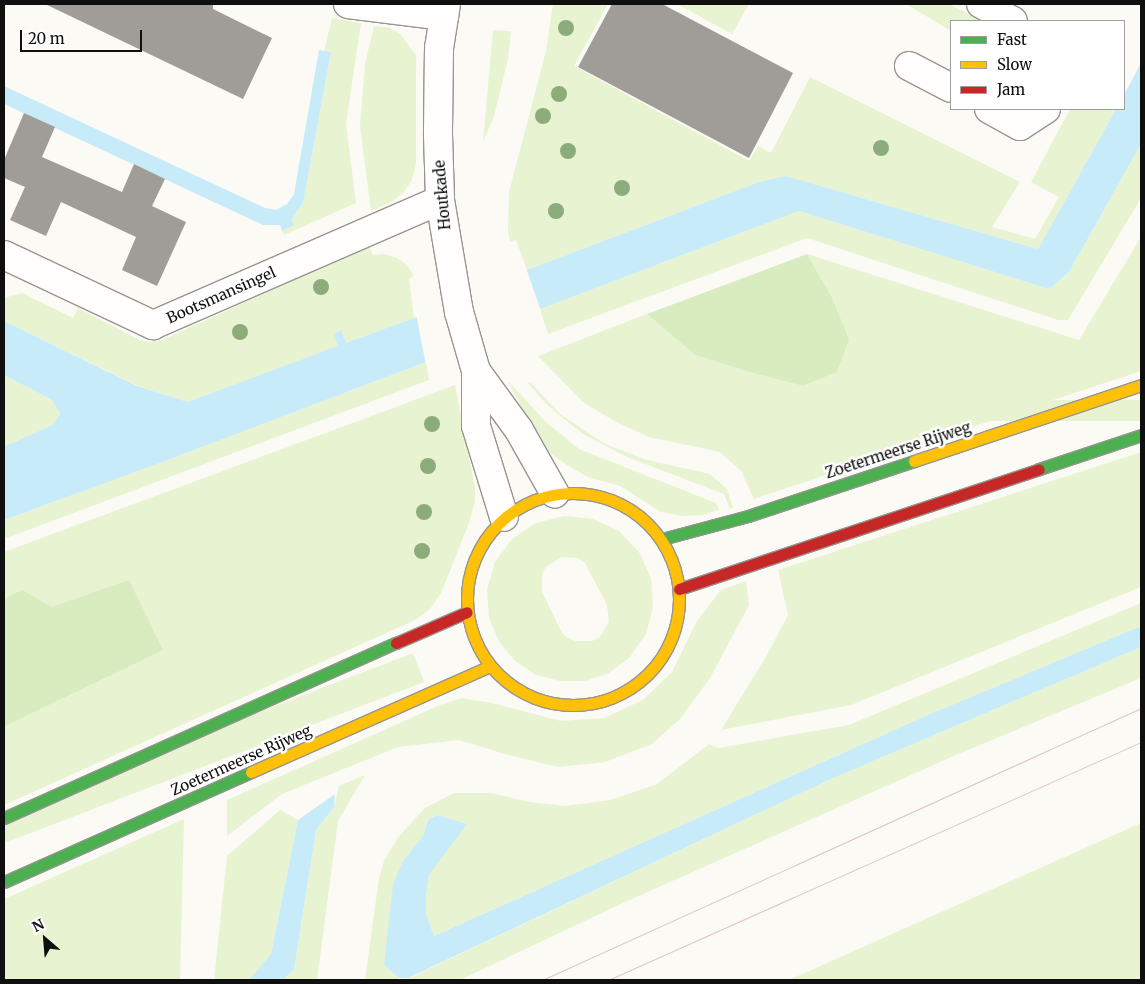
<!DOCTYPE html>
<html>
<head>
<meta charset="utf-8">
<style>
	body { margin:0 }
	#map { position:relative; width:1145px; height:984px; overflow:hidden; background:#fcfaf4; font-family:Merriweather,serif }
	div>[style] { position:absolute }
	.green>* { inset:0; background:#e8f3d2; transform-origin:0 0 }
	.forest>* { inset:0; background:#d9ecc0 }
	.water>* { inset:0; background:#c8ebf9 }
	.pier>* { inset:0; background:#fcfaf4 }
	.building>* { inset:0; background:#a09d99 }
	.roads { filter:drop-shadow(1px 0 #969592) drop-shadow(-1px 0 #969592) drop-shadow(0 1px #969592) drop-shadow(0 -1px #969592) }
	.street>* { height:28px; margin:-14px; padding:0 14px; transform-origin:14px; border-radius:14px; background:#fffefd }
	.fast>* { height:11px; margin:-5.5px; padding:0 5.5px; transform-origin:5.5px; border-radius:5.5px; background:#4caf50 }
	.slow>* { height:11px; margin:-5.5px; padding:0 5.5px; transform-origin:5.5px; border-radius:5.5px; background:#ffc107 }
	.slow>.ring { margin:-5.5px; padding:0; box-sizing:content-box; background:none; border:11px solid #ffc107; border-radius:50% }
	.jam>* { height:11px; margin:-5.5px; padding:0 5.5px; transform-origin:5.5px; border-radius:5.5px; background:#c62828 }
	.tram>* { height:1px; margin:-0.5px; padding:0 0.5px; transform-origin:0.5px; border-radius:0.5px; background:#dac4c6 }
	.trees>* { width:16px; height:16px; margin:-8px; border-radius:50%; background:#8cac7c }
	span { translate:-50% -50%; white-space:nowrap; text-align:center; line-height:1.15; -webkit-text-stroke:5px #fff; paint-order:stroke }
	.street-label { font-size:15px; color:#0f0f0f }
	.frame { position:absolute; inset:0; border:5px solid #0f0f0f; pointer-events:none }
	.legend { position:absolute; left:950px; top:20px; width:175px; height:90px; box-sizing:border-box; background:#fff; border:1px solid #9f9f9f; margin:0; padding:6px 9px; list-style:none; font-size:15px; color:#0f0f0f }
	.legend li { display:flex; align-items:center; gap:10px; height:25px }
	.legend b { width:25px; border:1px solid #9f9f9f }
	.north { position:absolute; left:20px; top:914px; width:50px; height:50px; -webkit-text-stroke:4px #fff; paint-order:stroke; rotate:333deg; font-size:14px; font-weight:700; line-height:20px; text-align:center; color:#0f0f0f }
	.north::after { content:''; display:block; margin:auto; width:18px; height:22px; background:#0f0f0f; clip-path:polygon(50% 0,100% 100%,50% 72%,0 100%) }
	.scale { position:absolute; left:20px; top:30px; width:122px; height:22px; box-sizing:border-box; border:2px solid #0f0f0f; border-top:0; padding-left:6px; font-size:15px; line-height:18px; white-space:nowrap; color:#0f0f0f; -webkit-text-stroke:4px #fff; paint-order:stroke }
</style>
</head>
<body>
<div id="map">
	<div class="green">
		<i style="clip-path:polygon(553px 4px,608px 4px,574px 66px,749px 161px,758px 146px,771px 153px,810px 77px,1020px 182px,992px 227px,1035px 239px,1059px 197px,1031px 182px,1070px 109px,1116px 109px,1038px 249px,786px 176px,759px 182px,527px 270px,516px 240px,510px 242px,508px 231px,509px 192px,546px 51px)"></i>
		<i style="clip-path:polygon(677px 4px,749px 4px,732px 34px)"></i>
		<i style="clip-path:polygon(906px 4px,949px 4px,982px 21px,951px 21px,951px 31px)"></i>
		<i style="clip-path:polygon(332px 18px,361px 23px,346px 124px,356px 203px,284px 235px,282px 231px,294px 225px,292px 219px,303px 203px,331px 52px,324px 51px)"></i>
		<i style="clip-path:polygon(374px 26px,390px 28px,401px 35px,416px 55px,416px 164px,412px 180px,404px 192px,393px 201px,371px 211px,360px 126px,365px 64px)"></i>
		<i style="clip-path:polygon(493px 30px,511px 31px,508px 59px,494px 116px,483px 142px)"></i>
		<i style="clip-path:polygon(1141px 144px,1141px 198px,1068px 320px,1058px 320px,807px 238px,548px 334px,540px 309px,799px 211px,1049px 289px,1069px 272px)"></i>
		<i style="clip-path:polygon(1141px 237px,1141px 371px,754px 499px,741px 471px,720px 452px,649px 437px,616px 422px,583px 402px,538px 356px,647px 314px,695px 355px,749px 372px,803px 386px,836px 372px,831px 296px,807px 254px,1079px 340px)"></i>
		<i style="clip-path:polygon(369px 246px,373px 255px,385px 254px,397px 258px,407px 265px,414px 276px,409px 279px,414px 318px,346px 343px,341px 331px,339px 346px,188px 402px,138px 386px,4px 321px,4px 298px,22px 293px,73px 318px,78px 308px,140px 340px,151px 342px,162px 340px)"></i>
		<i style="clip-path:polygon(426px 362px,429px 380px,4px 539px,4px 520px,160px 463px)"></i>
		<i style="clip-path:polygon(4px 375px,52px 400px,60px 412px,54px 424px,4px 447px)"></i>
		<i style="clip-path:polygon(508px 381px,546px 422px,579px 449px,716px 503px,719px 510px,702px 515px,682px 516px,661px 512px,620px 486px,588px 477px,570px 467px,550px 453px,535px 433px)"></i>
		<i style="clip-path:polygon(530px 382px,560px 414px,605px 444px,647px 460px,710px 474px,727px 489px,733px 508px,730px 509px,724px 494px,627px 457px,583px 434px,547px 405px,528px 383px)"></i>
		<i style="clip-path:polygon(455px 385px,475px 488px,475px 501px,469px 523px,448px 576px,441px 593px,430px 609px,415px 620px,4px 805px,4px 552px)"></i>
		<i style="left:1141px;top:400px;width:21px;height:396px;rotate:90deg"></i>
		<i style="clip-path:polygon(1141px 452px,1141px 587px,851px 705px,721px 730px,767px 655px,788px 615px,778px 570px)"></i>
		<i style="clip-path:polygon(evenodd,564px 516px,593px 519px,619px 531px,639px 552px,651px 578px,653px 607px,646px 634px,629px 658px,609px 673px,585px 681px,560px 681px,536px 675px,515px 661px,499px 642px,489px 618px,487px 590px,495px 562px,512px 539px,536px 523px,564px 516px,561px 557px,578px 558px,585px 563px,607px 605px,609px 622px,600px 637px,592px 641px,575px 641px,566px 637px,561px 631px,542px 592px,542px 574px,546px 567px,561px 557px)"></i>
		<i style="clip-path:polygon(746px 581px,749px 605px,710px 678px,680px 719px,652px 744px,605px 762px,558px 767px,505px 754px,459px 740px,398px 747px,282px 794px,227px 836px,227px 800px,440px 705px,462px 698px,492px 703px,561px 721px,604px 718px,643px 700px,672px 672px,697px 621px,721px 590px)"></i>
		<i style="clip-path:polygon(1141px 603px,1141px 626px,928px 715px,434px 936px,426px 914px,426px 895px,429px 875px,466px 824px,437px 815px,428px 820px,423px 836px,403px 861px,385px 965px,399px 978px,396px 980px,365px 980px,379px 878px,384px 861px,399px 836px,425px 808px,454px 793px,491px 793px,529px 802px,565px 806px,611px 800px,657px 784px,709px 744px,718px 748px,849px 725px)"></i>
		<i style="clip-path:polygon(1141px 647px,1141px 678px,956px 755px,625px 902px,460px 980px,405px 980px,831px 779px)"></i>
		<i style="left:413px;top:653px;width:31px;height:448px;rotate:69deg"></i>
		<i style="clip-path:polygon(365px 775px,338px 821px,317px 980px,282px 980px,294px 970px,316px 830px,334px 807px,339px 786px)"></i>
		<i style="clip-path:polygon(280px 810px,298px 820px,271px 954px,249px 980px,214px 980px,227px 856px)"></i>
		<i style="clip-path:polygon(184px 819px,180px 980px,4px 980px,4px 899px)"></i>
		<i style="clip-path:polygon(1141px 823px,1141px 980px,788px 980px,807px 972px)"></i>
	</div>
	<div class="forest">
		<i style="clip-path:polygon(807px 254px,831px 296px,849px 339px,837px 372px,803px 386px,749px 372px,695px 355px,647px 314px)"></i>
		<i style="clip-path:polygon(129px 580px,163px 650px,5px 726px,4px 603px,8px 597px,22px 590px,52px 607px)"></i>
	</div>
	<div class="water">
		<i style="clip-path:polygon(319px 50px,331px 52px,303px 203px,292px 219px,294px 225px,282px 231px,280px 225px,263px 225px,4px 104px,4px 86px,265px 208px,276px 210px,287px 204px,294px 194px)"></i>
		<i style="clip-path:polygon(1141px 63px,1141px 144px,1069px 272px,1049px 289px,799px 211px,540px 309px,426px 362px,160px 463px,4px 520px,4px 447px,54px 424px,60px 413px,52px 400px,4px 375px,4px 321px,137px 386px,188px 402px,338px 346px,334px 334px,341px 330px,346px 343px,414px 318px,527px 270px,759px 182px,786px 176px,1038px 249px,1116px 109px,1124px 109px,1124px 95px)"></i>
		<i style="clip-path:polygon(1141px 626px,1141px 647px,831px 779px,408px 978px,399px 978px,384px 965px,393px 884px,403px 861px,423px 836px,428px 820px,437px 815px,467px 824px,429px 875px,426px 895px,426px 914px,434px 936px,928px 715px)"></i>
		<i style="clip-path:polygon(335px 794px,334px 807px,316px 830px,294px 970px,282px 980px,249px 980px,271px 954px,298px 820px)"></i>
	</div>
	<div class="pier">
		<i style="clip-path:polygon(526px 268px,541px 311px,426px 365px,416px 314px)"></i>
	</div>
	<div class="building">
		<i style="clip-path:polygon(45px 4px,213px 4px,213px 9px,272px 38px,243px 99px)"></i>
		<i style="clip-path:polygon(612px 4px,662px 4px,793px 73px,749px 158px,578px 67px)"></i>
		<i style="clip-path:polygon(24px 113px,55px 127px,42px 157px,122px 192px,134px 164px,165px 179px,152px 206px,186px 222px,157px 286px,122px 270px,136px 237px,61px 202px,46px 236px,10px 220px,25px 187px,4px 178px,4px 160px)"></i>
	</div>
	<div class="roads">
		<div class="street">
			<i style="left:348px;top:4px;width:97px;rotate:7.1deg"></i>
			<i style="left:446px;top:4px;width:45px;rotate:99deg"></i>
			<i style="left:439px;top:48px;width:87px;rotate:90.7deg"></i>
			<i style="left:438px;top:135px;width:65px;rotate:88.2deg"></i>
			<i style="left:440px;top:200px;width:114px;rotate:80.4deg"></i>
			<i style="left:459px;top:312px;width:61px;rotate:73.9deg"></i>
			<i style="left:476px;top:371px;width:73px;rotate:53.9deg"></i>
			<i style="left:519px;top:430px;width:73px;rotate:60.6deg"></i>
			<i style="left:981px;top:4px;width:36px;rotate:28deg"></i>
			<i style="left:909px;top:66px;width:47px;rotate:27.6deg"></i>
			<i style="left:989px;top:109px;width:35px;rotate:29deg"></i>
			<i style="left:1020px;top:126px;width:31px;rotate:-33deg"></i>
			<i style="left:4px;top:255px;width:165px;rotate:25.2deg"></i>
			<i style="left:153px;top:325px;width:313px;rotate:-23.5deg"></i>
			<i style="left:476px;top:371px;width:55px;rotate:90deg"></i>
			<i style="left:476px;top:426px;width:95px;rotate:72.9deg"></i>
		</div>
		<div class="fast">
			<i style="left:1039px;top:469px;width:108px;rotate:-18.4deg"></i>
			<i style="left:662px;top:539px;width:89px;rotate:-15deg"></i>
			<i style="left:748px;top:516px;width:175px;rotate:-18.3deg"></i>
			<i style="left:4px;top:818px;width:429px;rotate:-24.1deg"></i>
			<i style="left:4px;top:882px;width:270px;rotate:-24deg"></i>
		</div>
		<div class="slow">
			<i style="left:914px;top:461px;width:239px;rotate:-18.5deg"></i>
			<i class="ring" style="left:467px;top:493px;width:201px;height:201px"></i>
			<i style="left:251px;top:772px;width:261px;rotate:-23.9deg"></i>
		</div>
		<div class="jam">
			<i style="left:679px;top:589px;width:379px;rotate:-18.4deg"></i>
			<i style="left:396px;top:643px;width:77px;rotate:-23.6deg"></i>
		</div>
	</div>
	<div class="tram">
		<i style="left:542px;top:980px;width:658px;rotate:-24.42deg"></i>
		<i style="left:608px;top:980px;width:584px;rotate:-24.06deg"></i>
	</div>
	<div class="trees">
		<i style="left:566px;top:28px"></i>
		<i style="left:559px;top:94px"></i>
		<i style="left:543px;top:116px"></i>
		<i style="left:881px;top:148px"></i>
		<i style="left:568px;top:151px"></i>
		<i style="left:622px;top:188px"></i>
		<i style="left:556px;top:211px"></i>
		<i style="left:321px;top:287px"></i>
		<i style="left:240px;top:332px"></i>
		<i style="left:432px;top:424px"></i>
		<i style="left:428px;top:466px"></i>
		<i style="left:424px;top:512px"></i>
		<i style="left:422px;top:551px"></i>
	</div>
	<div class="street-label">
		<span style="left:442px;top:195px;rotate:-95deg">Houtkade</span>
		<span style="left:221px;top:295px;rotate:-24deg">Bootsmansingel</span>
		<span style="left:898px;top:450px;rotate:-18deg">Zoetermeerse Rijweg</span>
		<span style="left:241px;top:760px;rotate:-24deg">Zoetermeerse Rijweg</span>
	</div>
	<div class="frame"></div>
	<ul class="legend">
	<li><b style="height:6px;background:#4caf50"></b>Fast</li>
	<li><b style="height:6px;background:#ffc107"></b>Slow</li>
	<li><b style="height:6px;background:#c62828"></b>Jam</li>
	</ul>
	<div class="north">N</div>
	<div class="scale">20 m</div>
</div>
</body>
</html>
